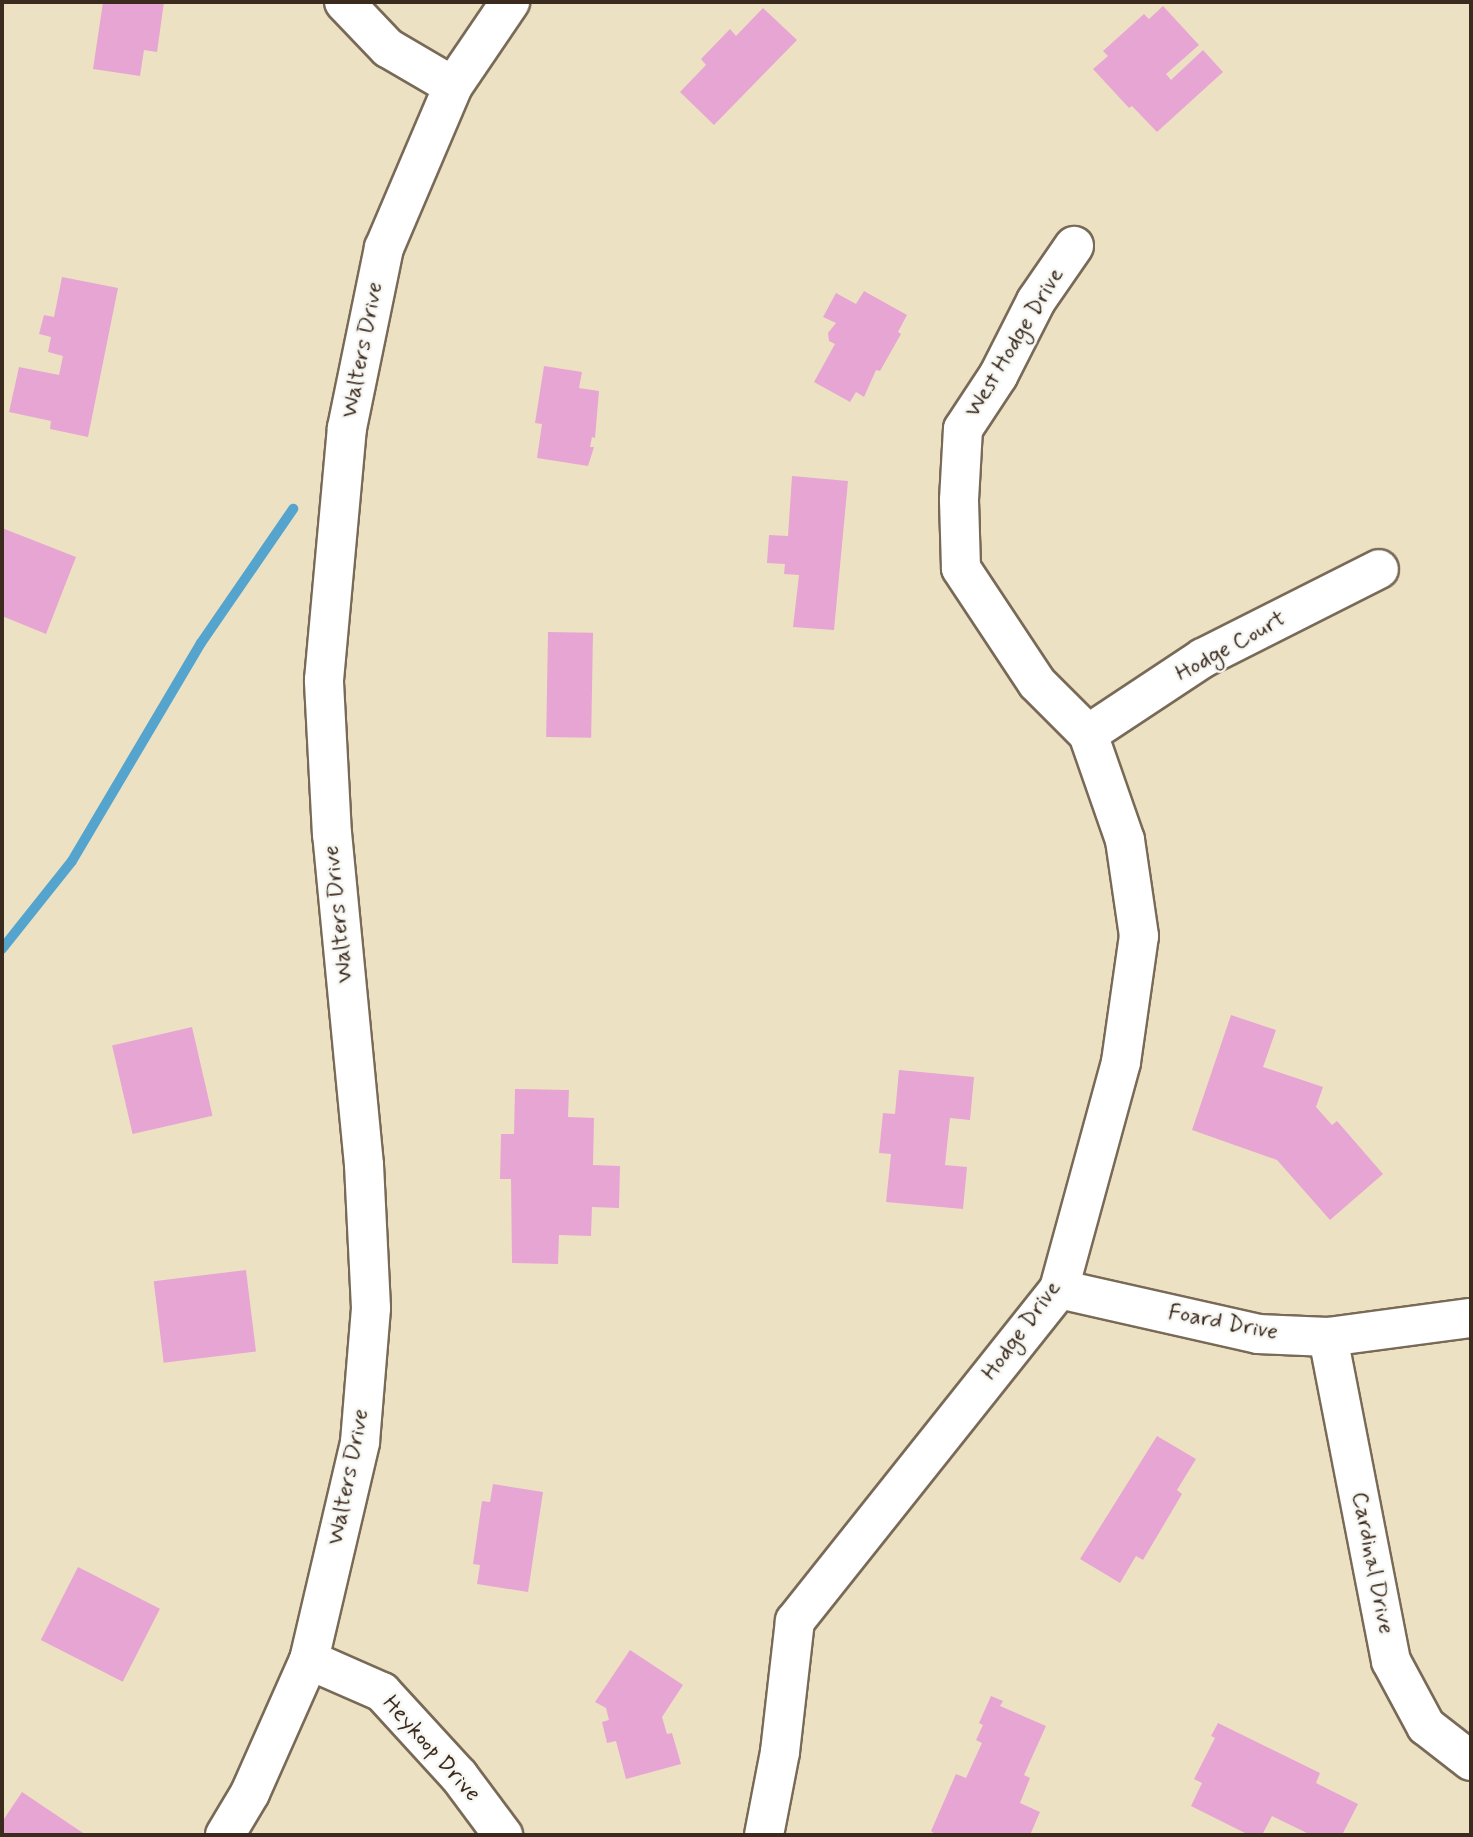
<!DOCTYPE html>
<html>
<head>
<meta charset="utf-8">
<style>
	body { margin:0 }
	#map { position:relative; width:1473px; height:1837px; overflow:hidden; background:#ece2c3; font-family:Mynerve,sans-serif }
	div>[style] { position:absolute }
	.stream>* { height:10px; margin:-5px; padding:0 5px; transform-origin:5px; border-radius:5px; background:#54a4ce }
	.building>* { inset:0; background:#e7a5d3; transform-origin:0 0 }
	.roads { filter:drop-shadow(2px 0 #796a58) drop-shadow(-2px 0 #796a58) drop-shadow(0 2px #796a58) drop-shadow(0 -2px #796a58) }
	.minor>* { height:38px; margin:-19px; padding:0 19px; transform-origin:19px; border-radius:19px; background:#fff }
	span { translate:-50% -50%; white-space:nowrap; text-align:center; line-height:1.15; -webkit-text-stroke:5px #f6f6f2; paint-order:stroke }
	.street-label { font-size:23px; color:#3b2a1e }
	.frame { position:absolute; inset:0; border:4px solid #3b2a1e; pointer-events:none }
</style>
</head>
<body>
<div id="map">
	<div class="stream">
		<i style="left:2px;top:949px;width:112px;rotate:-51.5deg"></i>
		<i style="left:72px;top:861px;width:253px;rotate:-59.4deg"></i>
		<i style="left:201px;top:643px;width:163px;rotate:-55.5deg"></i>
	</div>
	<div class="building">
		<i style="clip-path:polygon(103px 2px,164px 2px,157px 52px,144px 50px,140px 76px,93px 69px)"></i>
		<i style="clip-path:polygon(1163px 6px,1199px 45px,1166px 74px,1171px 80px,1203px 50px,1223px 72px,1157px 132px,1132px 106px,1129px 108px,1093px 69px,1108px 56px,1103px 51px,1144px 14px,1149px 19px)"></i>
		<i style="clip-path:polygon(763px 8px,797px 40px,714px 125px,680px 92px,706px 65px,701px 59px,730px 29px,736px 36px)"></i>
		<i style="clip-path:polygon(62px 277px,118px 288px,88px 437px,50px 429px,51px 421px,9px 412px,19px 367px,59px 375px,63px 356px,48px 352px,51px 337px,39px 334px,44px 315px,54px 317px)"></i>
		<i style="clip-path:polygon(864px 291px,907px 315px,898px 332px,901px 334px,880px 371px,876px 370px,864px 397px,856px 392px,850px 402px,814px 382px,835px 344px,829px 341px,828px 333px,836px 323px,823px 317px,836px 293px,856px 304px)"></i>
		<i style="clip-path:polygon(544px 366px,582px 372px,579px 388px,599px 391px,595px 438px,592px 437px,590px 447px,594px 447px,588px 466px,537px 458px,542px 424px,535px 423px)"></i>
		<i style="clip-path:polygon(792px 476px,848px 481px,834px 630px,793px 627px,799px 575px,784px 574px,785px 564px,767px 563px,769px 535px,788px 536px)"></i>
		<i style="clip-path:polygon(2px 528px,76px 557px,46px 634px,2px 616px)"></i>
		<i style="left:548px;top:632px;width:45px;height:105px;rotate:1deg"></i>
		<i style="clip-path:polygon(1231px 1015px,1276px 1030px,1263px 1067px,1323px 1087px,1316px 1107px,1332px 1125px,1337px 1121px,1383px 1174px,1330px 1220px,1277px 1160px,1192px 1130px)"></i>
		<i style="left:192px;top:1027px;width:91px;height:82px;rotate:77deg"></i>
		<i style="clip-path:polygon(899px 1070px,974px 1077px,970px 1120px,950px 1118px,945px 1165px,967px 1167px,963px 1209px,886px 1202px,891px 1154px,879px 1153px,883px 1113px,895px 1114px)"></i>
		<i style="clip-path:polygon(515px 1089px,569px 1090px,568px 1117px,594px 1118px,593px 1165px,620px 1166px,619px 1208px,592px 1207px,591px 1236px,559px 1235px,558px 1264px,512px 1263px,511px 1179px,500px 1179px,501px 1134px,514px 1134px)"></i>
		<i style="left:246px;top:1270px;width:82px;height:93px;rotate:83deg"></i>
		<i style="clip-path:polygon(1157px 1436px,1196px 1459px,1177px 1490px,1182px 1494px,1143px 1560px,1136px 1556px,1120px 1583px,1080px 1559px)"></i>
		<i style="clip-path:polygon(493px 1484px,543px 1492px,528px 1592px,477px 1584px,480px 1565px,473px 1564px,482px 1501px,490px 1502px)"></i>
		<i style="left:78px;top:1567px;width:92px;height:82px;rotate:27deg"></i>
		<i style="clip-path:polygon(630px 1650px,683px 1685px,662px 1717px,667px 1734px,672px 1733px,681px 1764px,626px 1779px,616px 1741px,607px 1743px,602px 1722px,609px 1720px,606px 1708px,595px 1702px)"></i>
		<i style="clip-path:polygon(991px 1696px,1003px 1701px,1000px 1706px,1046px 1726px,1024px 1775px,1030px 1778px,1020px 1803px,1040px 1812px,1030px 1835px,936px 1835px,931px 1831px,956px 1774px,966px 1778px,982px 1743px,976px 1740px,983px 1725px,979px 1723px)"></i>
		<i style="clip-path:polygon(1218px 1723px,1320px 1773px,1316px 1783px,1358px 1804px,1342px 1835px,1311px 1835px,1272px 1816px,1262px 1835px,1249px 1835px,1191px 1806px,1202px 1783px,1194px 1779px,1215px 1738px,1211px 1736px)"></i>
		<i style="clip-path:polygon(22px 1792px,86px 1835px,2px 1835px,2px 1822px)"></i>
	</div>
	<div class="roads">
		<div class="minor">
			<i style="left:344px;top:2px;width:64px;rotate:46.3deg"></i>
			<i style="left:388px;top:48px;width:75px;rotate:30.3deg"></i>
			<i style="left:1088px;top:734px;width:138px;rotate:-33.5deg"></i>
			<i style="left:1203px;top:658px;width:197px;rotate:-26.8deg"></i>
			<i style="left:1059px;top:1289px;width:204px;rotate:12.7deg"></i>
			<i style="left:1258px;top:1334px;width:70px;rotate:2.5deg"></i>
			<i style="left:1328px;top:1337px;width:144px;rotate:-7.6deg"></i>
			<i style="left:1328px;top:1337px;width:330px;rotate:79deg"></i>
			<i style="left:1391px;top:1661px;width:74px;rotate:61.7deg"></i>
			<i style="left:1426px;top:1726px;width:57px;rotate:37.9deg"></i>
			<i style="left:309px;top:1660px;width:80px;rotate:23.7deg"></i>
			<i style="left:382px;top:1692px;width:114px;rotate:47.5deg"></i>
			<i style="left:459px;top:1776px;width:74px;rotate:53.3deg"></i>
			<i style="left:225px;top:1835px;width:49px;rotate:-59.2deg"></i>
			<i style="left:250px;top:1793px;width:145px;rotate:-66.1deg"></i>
			<i style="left:309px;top:1660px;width:224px;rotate:-76.8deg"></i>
			<i style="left:360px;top:1442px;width:134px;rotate:-85.3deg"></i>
			<i style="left:371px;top:1308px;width:143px;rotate:-92.8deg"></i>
			<i style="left:364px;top:1165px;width:332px;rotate:-95.5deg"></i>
			<i style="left:332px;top:835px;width:155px;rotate:-93deg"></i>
			<i style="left:324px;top:680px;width:253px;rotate:-84.8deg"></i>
			<i style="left:347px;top:428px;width:184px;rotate:-78.4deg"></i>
			<i style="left:384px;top:248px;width:176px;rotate:-66.9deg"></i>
			<i style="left:453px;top:86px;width:102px;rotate:-55.8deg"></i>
			<i style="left:764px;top:1835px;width:85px;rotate:-79.1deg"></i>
			<i style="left:780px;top:1752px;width:132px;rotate:-83.5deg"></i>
			<i style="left:795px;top:1621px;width:424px;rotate:-51.5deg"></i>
			<i style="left:1059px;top:1289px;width:235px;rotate:-74.7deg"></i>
			<i style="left:1121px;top:1062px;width:127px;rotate:-81.9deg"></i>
			<i style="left:1139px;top:936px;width:97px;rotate:-98.3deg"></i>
			<i style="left:1125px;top:840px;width:112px;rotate:-109.2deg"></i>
			<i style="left:1088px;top:734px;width:72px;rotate:-135deg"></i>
			<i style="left:1037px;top:683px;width:138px;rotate:-123.5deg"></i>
			<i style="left:961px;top:568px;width:68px;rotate:-91.7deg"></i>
			<i style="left:959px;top:500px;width:71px;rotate:-86.8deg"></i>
			<i style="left:963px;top:429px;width:64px;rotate:-56.6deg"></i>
			<i style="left:998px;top:376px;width:84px;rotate:-63.1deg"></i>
			<i style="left:1036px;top:301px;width:67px;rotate:-55.4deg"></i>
		</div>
	</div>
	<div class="street-label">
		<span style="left:1015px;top:343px;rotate:-59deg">West Hodge Drive</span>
		<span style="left:363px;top:350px;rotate:-79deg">Walters Drive</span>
		<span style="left:1231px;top:647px;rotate:-29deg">Hodge Court</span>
		<span style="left:339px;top:914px;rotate:-96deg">Walters Drive</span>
		<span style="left:1223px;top:1323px;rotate:11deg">Foard Drive</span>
		<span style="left:1022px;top:1331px;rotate:-54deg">Hodge Drive</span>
		<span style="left:349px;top:1477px;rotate:-79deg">Walters Drive</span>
		<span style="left:1372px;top:1563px;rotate:79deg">Cardinal Drive</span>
		<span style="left:431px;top:1749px;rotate:48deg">Heykoop Drive</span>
	</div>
	<div class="frame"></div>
</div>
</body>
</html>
